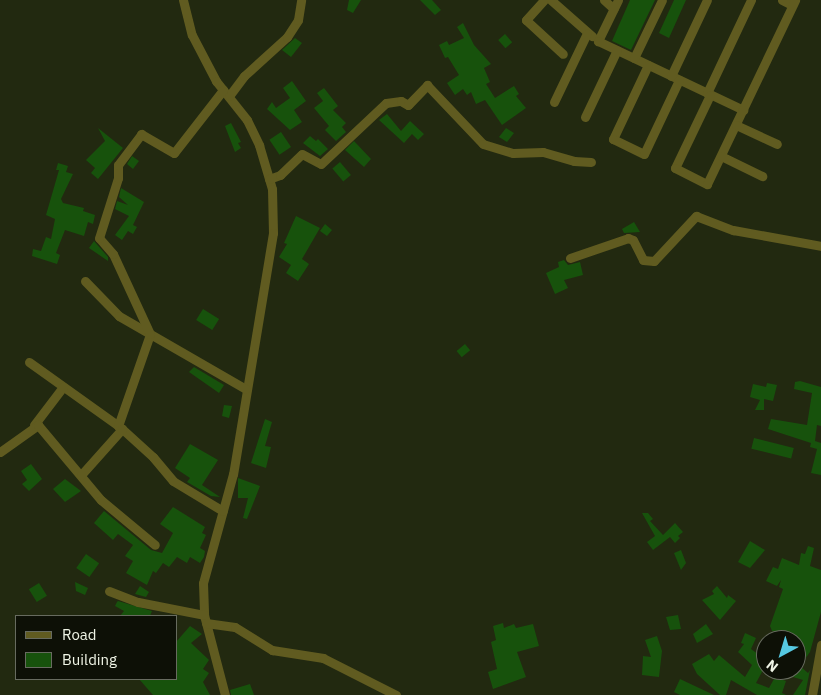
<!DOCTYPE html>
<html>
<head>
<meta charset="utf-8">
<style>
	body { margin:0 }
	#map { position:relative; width:821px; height:695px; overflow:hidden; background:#222910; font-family:"IBM Plex Sans",sans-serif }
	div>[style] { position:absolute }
	.building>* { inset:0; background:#17520c; transform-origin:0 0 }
	.minor>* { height:9px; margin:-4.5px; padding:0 4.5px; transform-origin:4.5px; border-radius:4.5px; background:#605b20 }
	span { translate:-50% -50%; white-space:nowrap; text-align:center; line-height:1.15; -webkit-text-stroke:4px #0d1006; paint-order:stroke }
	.legend { position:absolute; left:15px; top:615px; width:162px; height:65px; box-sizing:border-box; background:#0d1006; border:1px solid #676b5f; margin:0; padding:6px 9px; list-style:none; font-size:15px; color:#eff4e5 }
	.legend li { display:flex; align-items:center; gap:10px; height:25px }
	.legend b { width:25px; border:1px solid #676b5f }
	.north { position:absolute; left:756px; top:630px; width:50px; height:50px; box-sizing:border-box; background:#0d1006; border:1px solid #676b5f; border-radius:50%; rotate:219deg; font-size:14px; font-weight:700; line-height:20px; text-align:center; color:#eff4e5 }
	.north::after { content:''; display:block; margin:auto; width:18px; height:22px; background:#56c9e1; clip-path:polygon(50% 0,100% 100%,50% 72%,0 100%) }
</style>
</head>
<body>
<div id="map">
	<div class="building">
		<i style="clip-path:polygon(349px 0,361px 0,353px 13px,347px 10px)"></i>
		<i style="clip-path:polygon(420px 0,432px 0,441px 10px,435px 15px)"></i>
		<i style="clip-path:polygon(630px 0,655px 0,631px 50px,612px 41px)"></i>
		<i style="clip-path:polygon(674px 0,686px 0,669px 38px,659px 33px)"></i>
		<i style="clip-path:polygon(463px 23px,474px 45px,491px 64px,484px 68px,490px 82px,486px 84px,495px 98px,514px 86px,519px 94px,516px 96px,526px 108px,502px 125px,485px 100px,476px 104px,471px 92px,467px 95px,463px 89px,455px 95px,447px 83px,459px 75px,448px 57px,445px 58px,439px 45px,447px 41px,449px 45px,464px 38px,457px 27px)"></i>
		<i style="left:505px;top:34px;width:11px;height:9px;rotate:49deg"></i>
		<i style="clip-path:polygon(295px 38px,302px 43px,291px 57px,282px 50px)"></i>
		<i style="clip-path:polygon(292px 81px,306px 101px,294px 110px,302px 122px,290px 130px,267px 109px,272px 102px,276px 108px,290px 98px,283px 88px)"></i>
		<i style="clip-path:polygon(324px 88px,338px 106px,333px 110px,346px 123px,342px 127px,346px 132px,336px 141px,325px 130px,329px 126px,314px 108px,323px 101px,317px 93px)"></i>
		<i style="clip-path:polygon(387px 114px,401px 131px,410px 121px,424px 134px,418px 140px,412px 134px,404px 143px,379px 120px)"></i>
		<i style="clip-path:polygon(231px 123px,241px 142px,238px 143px,241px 148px,235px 152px,225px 126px)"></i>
		<i style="clip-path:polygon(98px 128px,123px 148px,98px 179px,91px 173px,95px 168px,86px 160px,105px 141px)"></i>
		<i style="clip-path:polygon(506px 128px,514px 133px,507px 142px,499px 137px)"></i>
		<i style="left:281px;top:132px;width:18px;height:14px;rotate:56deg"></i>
		<i style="clip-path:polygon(310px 136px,316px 141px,318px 139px,328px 149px,320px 156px,303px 143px)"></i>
		<i style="clip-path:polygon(354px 141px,371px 159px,364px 167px,345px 150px)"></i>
		<i style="clip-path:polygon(132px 156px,139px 161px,133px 169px,127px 164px)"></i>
		<i style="left:340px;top:162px;width:17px;height:10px;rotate:50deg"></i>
		<i style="clip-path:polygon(58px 163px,68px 166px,66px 172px,73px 174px,61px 199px,63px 203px,84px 208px,83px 211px,95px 215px,93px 224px,88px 222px,84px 236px,65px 230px,56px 253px,60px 255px,57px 264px,32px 256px,33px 249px,41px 251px,46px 237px,51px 239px,55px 219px,46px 215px,59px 170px,56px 170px)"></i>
		<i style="clip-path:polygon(121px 188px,144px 202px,133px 225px,137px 227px,133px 234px,128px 231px,122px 240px,115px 235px,129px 216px,115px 209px,117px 201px,128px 205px,119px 197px)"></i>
		<i style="clip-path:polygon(296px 216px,320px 228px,302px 259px,309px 264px,298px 281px,286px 273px,291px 265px,279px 257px,287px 244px,284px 243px)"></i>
		<i style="clip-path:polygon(634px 222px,640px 232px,624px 233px,622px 229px)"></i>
		<i style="clip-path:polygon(325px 224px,332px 230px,327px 236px,320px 231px)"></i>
		<i style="clip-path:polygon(94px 241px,108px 257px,108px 261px,89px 248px)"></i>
		<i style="clip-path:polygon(564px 260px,568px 265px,580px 262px,583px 275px,564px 280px,568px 288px,555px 294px,546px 273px,559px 267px,558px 262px)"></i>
		<i style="left:203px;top:309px;width:19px;height:13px;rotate:32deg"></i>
		<i style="left:465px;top:344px;width:8px;height:11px;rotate:50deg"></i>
		<i style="clip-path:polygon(194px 367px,224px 385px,219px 393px,189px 372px)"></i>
		<i style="clip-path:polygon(800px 381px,821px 387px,821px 426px,817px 425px,815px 441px,821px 443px,821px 475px,811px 473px,817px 449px,810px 447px,811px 443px,768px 429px,771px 419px,807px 425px,812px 393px,794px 389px,795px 382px)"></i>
		<i style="clip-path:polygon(767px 383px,777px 385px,773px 401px,764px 399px,764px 410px,755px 410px,760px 400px,750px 397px,753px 384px,766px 387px)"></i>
		<i style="clip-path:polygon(224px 405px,232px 406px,229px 418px,222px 416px)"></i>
		<i style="clip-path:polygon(265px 419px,272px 422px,265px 446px,271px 447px,266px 468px,251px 463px)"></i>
		<i style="left:754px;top:438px;width:41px;height:11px;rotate:14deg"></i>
		<i style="clip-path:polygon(190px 444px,218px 460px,202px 485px,220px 497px,211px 496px,187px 482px,190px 478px,175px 468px)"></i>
		<i style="clip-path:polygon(31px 464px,42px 479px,29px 491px,22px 484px,27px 480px,21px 471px)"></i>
		<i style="clip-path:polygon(238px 478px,260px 486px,247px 519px,243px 518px,248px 498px,238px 498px)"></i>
		<i style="clip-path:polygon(65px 479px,81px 491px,65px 502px,53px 489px)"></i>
		<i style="clip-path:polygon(173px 507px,205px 527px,202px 533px,206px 535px,200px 548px,205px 551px,204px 557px,200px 563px,190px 557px,187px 563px,177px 557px,169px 567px,163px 563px,156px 573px,153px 571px,147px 585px,126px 573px,133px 561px,125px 556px,133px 545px,118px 534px,113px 540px,94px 523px,104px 511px,151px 550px,162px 553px,173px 533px,160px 524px)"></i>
		<i style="clip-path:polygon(642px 513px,648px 513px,653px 519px,650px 521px,663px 535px,675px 523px,683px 532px,678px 536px,680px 538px,675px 543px,670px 537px,653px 550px,647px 542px,655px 536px)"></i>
		<i style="clip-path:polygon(750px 541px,765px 550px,750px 568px,738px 562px)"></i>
		<i style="clip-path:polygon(808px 546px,814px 548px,810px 566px,821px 570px,821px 612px,810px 652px,800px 666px,808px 673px,810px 670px,805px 695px,793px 695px,803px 680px,793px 677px,796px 640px,772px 631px,770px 626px,783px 589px,779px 587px,781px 580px,777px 586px,766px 581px,773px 567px,778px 569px,782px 558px,799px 565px,801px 553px,805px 554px)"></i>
		<i style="clip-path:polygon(681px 550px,686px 563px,681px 570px,674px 553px)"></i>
		<i style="left:86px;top:554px;width:16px;height:17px;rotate:35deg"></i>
		<i style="clip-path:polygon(75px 582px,88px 588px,85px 595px,76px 591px)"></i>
		<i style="left:39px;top:583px;width:15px;height:12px;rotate:58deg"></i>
		<i style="clip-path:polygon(140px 586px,149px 592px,146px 597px,135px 594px)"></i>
		<i style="clip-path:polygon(717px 586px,727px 598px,728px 595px,736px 601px,720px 620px,702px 600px,714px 594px,712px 591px)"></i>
		<i style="clip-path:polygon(117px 602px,118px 601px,152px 611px,150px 616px,120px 616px,124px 611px,115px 606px)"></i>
		<i style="clip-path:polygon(678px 615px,681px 629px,670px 630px,666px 617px)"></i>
		<i style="clip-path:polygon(503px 623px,504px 628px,514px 624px,516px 628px,533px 624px,539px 646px,517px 652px,526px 677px,493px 689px,488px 672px,497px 669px,491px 642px,496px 640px,493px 626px)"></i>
		<i style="clip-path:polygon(706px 624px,713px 634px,697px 643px,693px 634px)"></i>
		<i style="clip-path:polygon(190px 626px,202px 634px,191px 643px,209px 660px,203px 669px,209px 673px,203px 682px,210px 695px,153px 695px,139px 679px,176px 679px,176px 642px)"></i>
		<i style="clip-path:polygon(745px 633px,756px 638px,751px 649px,766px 660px,766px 671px,763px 670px,756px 683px,769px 688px,775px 677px,786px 681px,782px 693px,786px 695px,757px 695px,731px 680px,726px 695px,720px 695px,697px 674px,692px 664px,709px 654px,714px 661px,719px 655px,745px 677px,752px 665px,738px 652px,744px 644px,741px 643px)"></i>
		<i style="clip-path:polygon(657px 636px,662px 651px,659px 677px,642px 675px,643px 656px,651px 657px,645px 640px)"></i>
		<i style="clip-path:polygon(680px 679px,714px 695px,680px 695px,674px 692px)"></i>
		<i style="clip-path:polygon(250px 684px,254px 695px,231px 695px,230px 690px)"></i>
	</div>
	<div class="minor">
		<i style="left:183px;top:0;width:36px;rotate:76deg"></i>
		<i style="left:192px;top:35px;width:52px;rotate:62.4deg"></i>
		<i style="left:216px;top:81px;width:50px;rotate:51.5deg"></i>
		<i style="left:247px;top:120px;width:28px;rotate:64deg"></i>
		<i style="left:259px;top:145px;width:46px;rotate:73.5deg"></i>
		<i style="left:272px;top:189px;width:44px;rotate:88.7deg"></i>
		<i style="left:273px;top:233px;width:244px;rotate:99.4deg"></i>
		<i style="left:233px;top:474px;width:113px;rotate:105.4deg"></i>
		<i style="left:203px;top:583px;width:32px;rotate:88deg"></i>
		<i style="left:204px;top:615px;width:83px;rotate:75.3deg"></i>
		<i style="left:544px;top:0;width:27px;rotate:132deg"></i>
		<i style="left:526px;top:20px;width:50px;rotate:42.6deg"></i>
		<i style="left:551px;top:0;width:55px;rotate:41.3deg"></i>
		<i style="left:604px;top:0;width:13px;rotate:42deg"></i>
		<i style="left:618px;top:0;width:46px;rotate:116deg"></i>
		<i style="left:598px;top:41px;width:161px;rotate:25.4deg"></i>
		<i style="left:782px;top:0;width:11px;rotate:27deg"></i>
		<i style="left:634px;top:58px;width:64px;rotate:-64.2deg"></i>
		<i style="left:648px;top:65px;width:82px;rotate:115.3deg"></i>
		<i style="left:613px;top:139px;width:34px;rotate:26deg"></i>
		<i style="left:644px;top:154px;width:82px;rotate:-64.7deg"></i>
		<i style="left:671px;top:76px;width:84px;rotate:-64.7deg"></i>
		<i style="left:707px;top:93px;width:103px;rotate:-64.7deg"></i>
		<i style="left:710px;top:95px;width:81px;rotate:115.6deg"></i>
		<i style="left:675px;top:168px;width:36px;rotate:27deg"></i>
		<i style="left:707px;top:184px;width:204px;rotate:-64.4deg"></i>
		<i style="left:229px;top:96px;width:25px;rotate:-53deg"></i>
		<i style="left:244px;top:76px;width:58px;rotate:-42.2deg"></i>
		<i style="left:287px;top:37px;width:20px;rotate:-57deg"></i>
		<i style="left:298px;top:20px;width:20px;rotate:-81deg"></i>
		<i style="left:554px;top:102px;width:76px;rotate:-64.4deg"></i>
		<i style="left:585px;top:117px;width:74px;rotate:-64.5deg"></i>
		<i style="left:736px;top:125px;width:45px;rotate:24.9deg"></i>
		<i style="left:721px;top:156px;width:46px;rotate:26deg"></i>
		<i style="left:269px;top:179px;width:12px;rotate:-20deg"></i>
		<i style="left:280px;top:175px;width:30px;rotate:-44deg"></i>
		<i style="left:302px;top:154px;width:21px;rotate:28deg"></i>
		<i style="left:321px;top:164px;width:89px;rotate:-43.2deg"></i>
		<i style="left:386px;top:103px;width:15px;rotate:-8deg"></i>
		<i style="left:401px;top:101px;width:8px;rotate:30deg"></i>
		<i style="left:408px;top:105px;width:28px;rotate:-46deg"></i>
		<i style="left:427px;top:85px;width:81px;rotate:46.5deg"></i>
		<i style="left:483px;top:144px;width:31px;rotate:17deg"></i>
		<i style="left:513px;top:153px;width:30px;rotate:-2deg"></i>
		<i style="left:543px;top:152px;width:32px;rotate:16deg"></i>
		<i style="left:574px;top:161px;width:17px;rotate:3deg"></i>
		<i style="left:570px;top:258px;width:61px;rotate:-19deg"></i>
		<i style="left:628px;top:238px;width:5px;rotate:22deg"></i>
		<i style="left:633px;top:240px;width:22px;rotate:63deg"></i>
		<i style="left:643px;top:260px;width:11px;rotate:5deg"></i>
		<i style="left:654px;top:261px;width:62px;rotate:-47deg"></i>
		<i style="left:696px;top:216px;width:40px;rotate:21deg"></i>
		<i style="left:733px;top:230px;width:89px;rotate:10.3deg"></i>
		<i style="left:85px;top:281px;width:49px;rotate:45.8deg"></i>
		<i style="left:119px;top:316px;width:146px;rotate:29.9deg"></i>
		<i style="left:29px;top:362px;width:112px;rotate:35.5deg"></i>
		<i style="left:120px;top:427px;width:45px;rotate:42.3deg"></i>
		<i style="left:153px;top:457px;width:31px;rotate:50deg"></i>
		<i style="left:173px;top:481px;width:58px;rotate:31deg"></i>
		<i style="left:34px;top:425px;width:48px;rotate:-52.7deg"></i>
		<i style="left:118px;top:426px;width:97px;rotate:-70.8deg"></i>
		<i style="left:150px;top:334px;width:88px;rotate:-114.8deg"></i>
		<i style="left:113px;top:254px;width:21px;rotate:-131deg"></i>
		<i style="left:99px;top:238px;width:63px;rotate:-72.4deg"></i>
		<i style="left:118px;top:178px;width:13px;rotate:-90deg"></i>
		<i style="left:118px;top:165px;width:39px;rotate:-53deg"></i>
		<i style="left:141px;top:134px;width:38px;rotate:30deg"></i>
		<i style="left:174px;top:153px;width:80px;rotate:-52.1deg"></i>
		<i style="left:0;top:452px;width:47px;rotate:-35.4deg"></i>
		<i style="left:38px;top:425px;width:98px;rotate:50deg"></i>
		<i style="left:101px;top:500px;width:70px;rotate:39.8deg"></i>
		<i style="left:81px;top:475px;width:62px;rotate:-48.3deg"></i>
		<i style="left:109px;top:591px;width:31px;rotate:21deg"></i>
		<i style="left:138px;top:602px;width:67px;rotate:11.1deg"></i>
		<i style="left:206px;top:623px;width:29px;rotate:8deg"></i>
		<i style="left:235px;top:627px;width:44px;rotate:31.9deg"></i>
		<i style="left:272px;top:650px;width:52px;rotate:8.9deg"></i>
		<i style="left:323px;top:658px;width:82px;rotate:26.9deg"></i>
		<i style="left:812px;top:695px;width:51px;rotate:-79.8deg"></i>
	</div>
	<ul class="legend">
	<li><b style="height:6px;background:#605b20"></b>Road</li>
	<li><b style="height:14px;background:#17520c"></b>Building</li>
	</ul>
	<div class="north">N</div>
</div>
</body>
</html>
